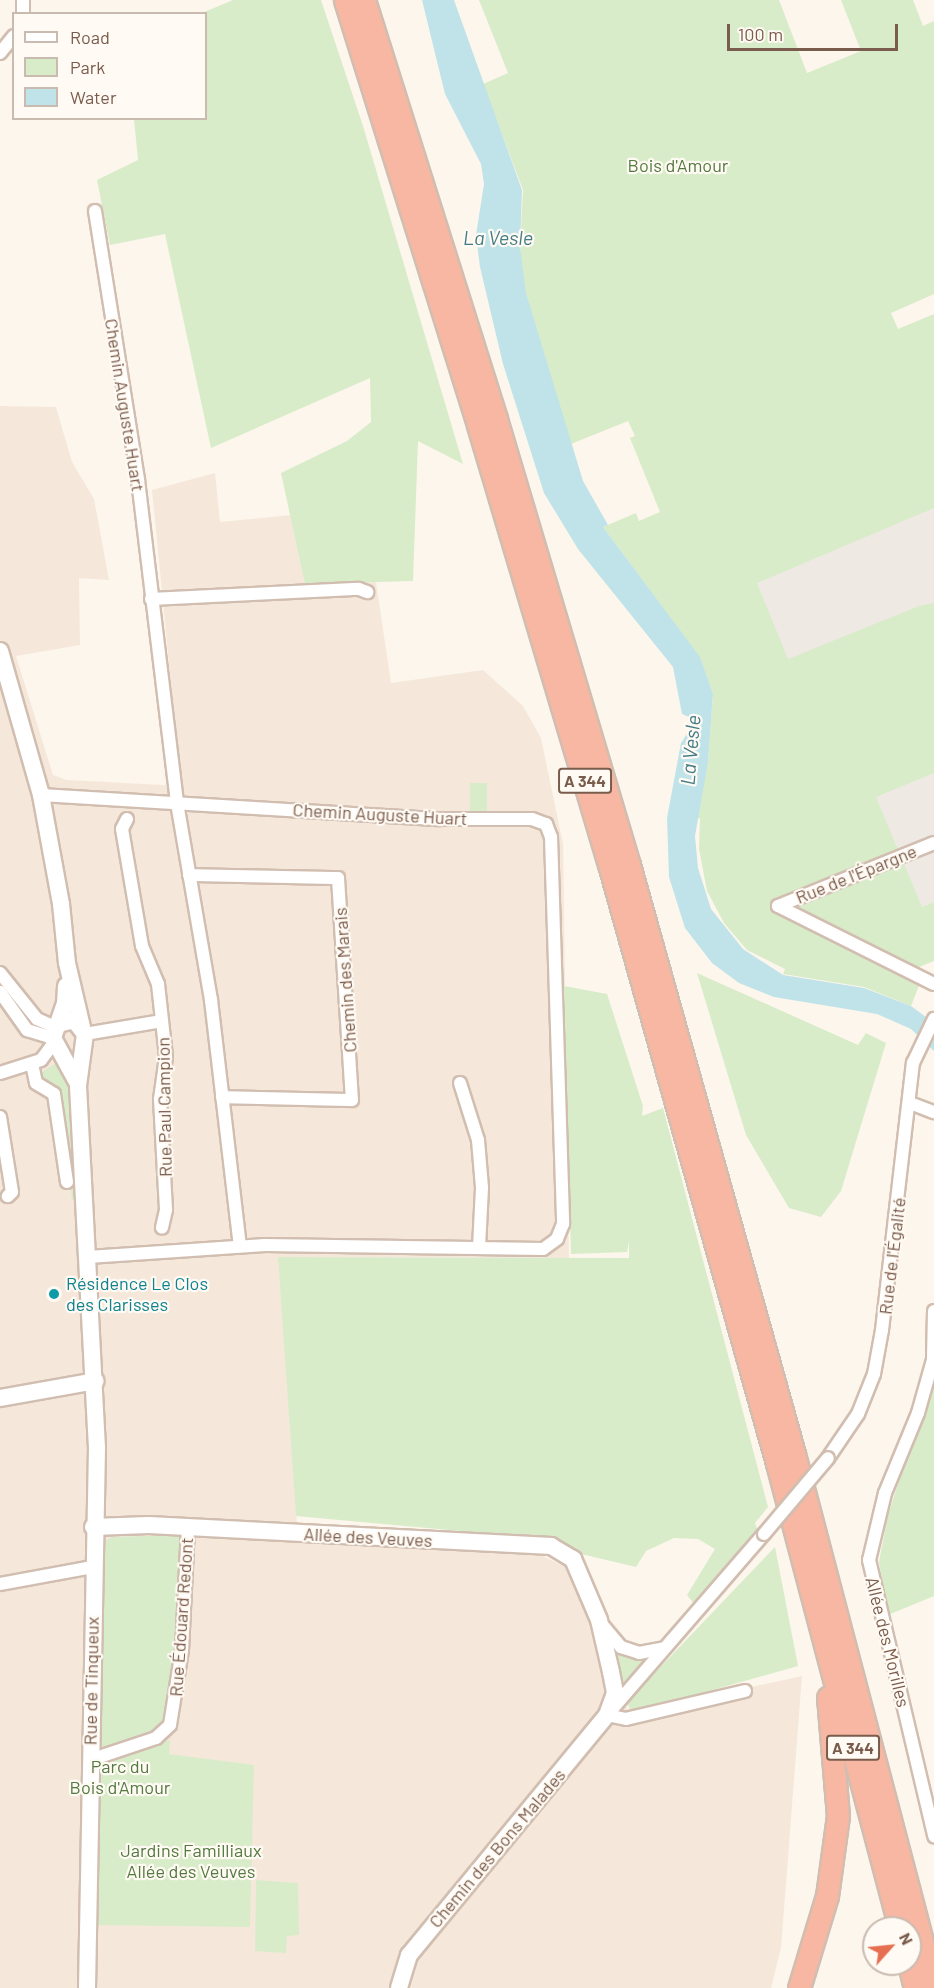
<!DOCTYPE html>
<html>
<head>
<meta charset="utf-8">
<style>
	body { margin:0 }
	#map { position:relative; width:934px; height:1988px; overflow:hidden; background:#fdf6ec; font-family:Barlow,sans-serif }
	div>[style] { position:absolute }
	.residential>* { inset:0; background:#f5e8da }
	.industrial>* { inset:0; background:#efe9e4 }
	.green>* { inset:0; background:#d8ecc9; transform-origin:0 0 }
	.water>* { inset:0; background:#bfe3e8 }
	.roads { filter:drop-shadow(2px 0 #d1beb0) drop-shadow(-2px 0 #d1beb0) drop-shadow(0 2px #d1beb0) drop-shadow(0 -2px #d1beb0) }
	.street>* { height:12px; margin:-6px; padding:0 6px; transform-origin:6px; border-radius:6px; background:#fff }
	.secondary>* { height:16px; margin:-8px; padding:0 8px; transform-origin:8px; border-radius:8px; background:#fff }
	.highway>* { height:21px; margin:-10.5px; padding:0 10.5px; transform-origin:10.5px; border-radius:10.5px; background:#f7b7a3 }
	.bridges { filter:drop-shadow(2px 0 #d1beb0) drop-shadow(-2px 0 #d1beb0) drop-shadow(0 2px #d1beb0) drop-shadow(0 -2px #d1beb0) }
	.street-bridge>* { height:12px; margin:-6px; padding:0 6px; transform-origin:6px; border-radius:6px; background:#fff }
	.dots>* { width:16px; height:16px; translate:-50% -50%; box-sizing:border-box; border:3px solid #fffaf3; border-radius:50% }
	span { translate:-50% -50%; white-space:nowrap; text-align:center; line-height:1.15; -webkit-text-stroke:4.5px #fffaf3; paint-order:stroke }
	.shield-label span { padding:2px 4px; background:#fffaf3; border:2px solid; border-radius:4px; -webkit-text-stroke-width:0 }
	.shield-label { font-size:16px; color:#7a5c4d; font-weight:700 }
	.park-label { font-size:18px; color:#537a41 }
	.street-label { font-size:18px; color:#7a5c4d }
	.culture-label { font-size:18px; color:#0d838f }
	.left { translate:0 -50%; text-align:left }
	.water-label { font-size:20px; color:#437c86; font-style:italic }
	.legend { position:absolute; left:12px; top:12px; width:195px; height:108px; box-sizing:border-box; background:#fffaf3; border:2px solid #cabbb1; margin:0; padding:8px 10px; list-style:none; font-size:18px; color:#7a5c4d }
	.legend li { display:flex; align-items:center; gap:12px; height:30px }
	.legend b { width:30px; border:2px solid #cabbb1 }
	.north { position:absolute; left:862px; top:1916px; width:60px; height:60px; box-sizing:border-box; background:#fffaf3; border:2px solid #cabbb1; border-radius:50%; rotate:63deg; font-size:16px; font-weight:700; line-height:24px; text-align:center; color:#7a5c4d }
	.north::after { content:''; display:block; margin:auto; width:21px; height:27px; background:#e76f51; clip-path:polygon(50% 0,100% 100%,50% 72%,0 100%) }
	.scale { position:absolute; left:727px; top:24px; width:171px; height:27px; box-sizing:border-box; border:3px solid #7a5c4d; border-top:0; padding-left:8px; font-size:18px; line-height:21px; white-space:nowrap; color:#7a5c4d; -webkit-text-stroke:4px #fffaf3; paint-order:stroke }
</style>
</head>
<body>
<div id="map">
	<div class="residential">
		<i style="clip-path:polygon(0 406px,56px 407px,72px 462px,94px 499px,109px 580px,79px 578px,80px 645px,16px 656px,53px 775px,67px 780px,181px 786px,152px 490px,215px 473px,220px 522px,291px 515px,305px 584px,376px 582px,391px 683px,483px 670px,523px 706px,541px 738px,563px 844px,569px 1258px,279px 1257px,297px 1525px,539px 1554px,565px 1567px,586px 1610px,605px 1684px,632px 1713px,802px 1676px,781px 1948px,771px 1988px,0 1988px)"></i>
	</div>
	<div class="industrial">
		<i style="clip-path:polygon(934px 504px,934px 902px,922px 907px,773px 668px,754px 580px)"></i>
	</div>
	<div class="green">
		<i style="clip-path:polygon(233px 0,321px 0,363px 126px,463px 464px,418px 441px,413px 581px,305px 584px,281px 473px,347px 441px,371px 422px,370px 378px,211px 448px,165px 234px,110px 245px,97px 180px,138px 160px,134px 119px,206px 118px,206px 14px,202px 13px)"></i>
		<i style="clip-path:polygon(479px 0,779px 0,807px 73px,861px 51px,841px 0,913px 0,923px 26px,934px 21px,934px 294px,891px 313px,898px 329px,934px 314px,934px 508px,757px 583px,788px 659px,919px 606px,934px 603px,934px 773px,876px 797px,922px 907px,934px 902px,934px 961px,919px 967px,920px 983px,911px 1006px,864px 987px,783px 974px,785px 969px,747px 950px,724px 923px,707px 891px,699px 849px,700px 818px,696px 819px,708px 762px,713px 694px,700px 658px,603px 527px,636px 513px,639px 521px,660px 512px,630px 438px,635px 436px,628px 421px,571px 444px,525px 292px,520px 246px,523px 190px,483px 84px,508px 73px)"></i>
		<i style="left:470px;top:783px;width:17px;height:34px"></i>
		<i style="clip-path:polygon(697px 973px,858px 1045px,866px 1033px,886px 1043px,841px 1191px,821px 1217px,789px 1208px,746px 1135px)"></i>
		<i style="clip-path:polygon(564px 986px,607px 994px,643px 1106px,642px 1116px,663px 1108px,768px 1507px,755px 1523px,758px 1531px,694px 1604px,687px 1595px,715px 1549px,698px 1539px,674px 1538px,646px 1551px,636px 1567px,577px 1553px,558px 1540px,296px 1516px,278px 1257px,629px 1258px,629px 1241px,627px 1252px,571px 1254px)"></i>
		<i style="clip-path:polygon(58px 1062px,68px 1075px,76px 1198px,72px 1200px,61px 1097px,37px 1075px)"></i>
		<i style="clip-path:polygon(934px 1371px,934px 1596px,888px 1615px,879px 1562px,888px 1515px)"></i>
		<i style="clip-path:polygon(181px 1535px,183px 1605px,168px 1721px,149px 1735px,102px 1749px,101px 1544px,112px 1537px)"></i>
		<i style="clip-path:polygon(775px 1547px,798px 1666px,631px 1713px,627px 1702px)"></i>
		<i style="clip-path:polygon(609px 1644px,622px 1655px,648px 1660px,620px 1693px)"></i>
		<i style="clip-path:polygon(170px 1740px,169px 1754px,254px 1765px,250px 1927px,97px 1925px,100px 1767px,105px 1760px)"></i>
		<i style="clip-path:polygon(256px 1880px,298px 1883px,299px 1935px,287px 1936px,286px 1953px,255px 1951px)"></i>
	</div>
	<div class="water">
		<i style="clip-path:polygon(422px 0,454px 0,522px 190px,520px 246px,526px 293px,583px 481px,608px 525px,603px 527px,700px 657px,713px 694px,708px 762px,695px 836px,698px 868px,711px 909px,743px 949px,783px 975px,864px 988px,911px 1006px,934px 1023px,934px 1051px,911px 1029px,877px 1014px,774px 997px,739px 983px,712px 963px,685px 928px,669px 877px,667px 818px,681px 743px,696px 720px,682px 714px,673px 667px,578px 549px,544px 493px,503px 364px,480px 267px,476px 235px,484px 184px,481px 164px,445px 94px)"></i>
	</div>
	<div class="roads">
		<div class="street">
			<i style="left:23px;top:0;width:14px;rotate:90deg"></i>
			<i style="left:0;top:53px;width:22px;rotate:-51deg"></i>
			<i style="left:95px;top:211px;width:272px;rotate:80.9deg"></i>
			<i style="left:138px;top:480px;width:325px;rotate:83.1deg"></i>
			<i style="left:177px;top:803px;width:200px;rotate:80.2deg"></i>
			<i style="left:211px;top:1000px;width:248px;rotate:83.3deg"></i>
			<i style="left:151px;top:599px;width:208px;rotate:-2.8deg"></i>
			<i style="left:359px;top:589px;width:9px;rotate:21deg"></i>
			<i style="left:41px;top:795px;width:399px;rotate:3.5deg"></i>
			<i style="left:439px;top:819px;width:93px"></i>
			<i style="left:532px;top:819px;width:15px;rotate:20deg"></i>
			<i style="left:546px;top:824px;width:14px;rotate:69deg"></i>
			<i style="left:551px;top:837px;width:387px;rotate:88.2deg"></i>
			<i style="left:563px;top:1224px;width:16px;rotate:112deg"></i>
			<i style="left:557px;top:1239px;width:17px;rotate:144deg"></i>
			<i style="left:543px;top:1249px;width:278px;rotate:-179.2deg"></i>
			<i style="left:265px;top:1245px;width:177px;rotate:176.1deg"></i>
			<i style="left:127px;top:819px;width:11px;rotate:117deg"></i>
			<i style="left:122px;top:829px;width:119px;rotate:80.3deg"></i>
			<i style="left:142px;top:946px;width:41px;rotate:67.2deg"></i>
			<i style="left:158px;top:984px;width:73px;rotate:83.7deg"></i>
			<i style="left:166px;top:1057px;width:42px;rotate:98.1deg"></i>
			<i style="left:160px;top:1099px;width:111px;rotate:86.9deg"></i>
			<i style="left:166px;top:1210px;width:18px;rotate:103deg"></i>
			<i style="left:189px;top:875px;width:149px;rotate:1.2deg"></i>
			<i style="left:338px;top:878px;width:222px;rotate:86.4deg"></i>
			<i style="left:352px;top:1100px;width:130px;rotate:-178.7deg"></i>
			<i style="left:778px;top:906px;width:174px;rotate:26.6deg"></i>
			<i style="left:778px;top:906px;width:168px;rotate:-22deg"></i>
			<i style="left:0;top:973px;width:59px;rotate:51.2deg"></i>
			<i style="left:37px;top:1019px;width:20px;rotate:24deg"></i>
			<i style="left:0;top:992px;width:47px;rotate:54.6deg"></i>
			<i style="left:27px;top:1030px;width:27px;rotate:17deg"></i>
			<i style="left:85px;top:1034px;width:78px;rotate:-9.6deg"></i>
			<i style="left:32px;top:1064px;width:19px;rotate:78deg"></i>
			<i style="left:36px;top:1083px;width:21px;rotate:31deg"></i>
			<i style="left:54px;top:1094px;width:89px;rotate:81.6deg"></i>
			<i style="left:0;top:1073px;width:43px;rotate:-17.6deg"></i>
			<i style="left:41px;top:1060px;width:21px;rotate:-53deg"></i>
			<i style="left:460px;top:1083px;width:60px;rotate:72.5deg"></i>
			<i style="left:478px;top:1140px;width:48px;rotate:85.2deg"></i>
			<i style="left:482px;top:1188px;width:59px;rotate:92.9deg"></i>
			<i style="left:910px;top:1103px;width:26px;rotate:21deg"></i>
			<i style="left:0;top:1117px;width:76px;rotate:80.9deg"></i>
			<i style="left:12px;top:1192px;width:6px;rotate:135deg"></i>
			<i style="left:934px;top:1311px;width:49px;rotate:91.2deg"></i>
			<i style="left:933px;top:1360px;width:55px;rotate:105.8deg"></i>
			<i style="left:918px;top:1413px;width:87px;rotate:112.4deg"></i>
			<i style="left:885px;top:1493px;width:69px;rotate:103.4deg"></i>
			<i style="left:869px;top:1560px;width:284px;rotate:76.7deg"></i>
			<i style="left:828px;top:1458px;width:53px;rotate:-55.7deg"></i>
			<i style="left:858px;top:1414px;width:43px;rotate:-68.2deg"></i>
			<i style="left:874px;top:1374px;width:45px;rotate:-79.7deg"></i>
			<i style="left:882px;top:1330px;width:269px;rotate:-83.4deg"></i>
			<i style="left:913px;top:1063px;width:49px;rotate:-64.5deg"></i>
			<i style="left:0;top:1584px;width:95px;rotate:-10.4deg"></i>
			<i style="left:600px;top:1622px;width:33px;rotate:50deg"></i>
			<i style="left:621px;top:1647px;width:19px;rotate:18deg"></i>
			<i style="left:639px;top:1653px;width:26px;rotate:-11deg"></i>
			<i style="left:745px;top:1691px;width:122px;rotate:166.8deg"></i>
			<i style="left:626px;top:1719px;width:19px;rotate:-168deg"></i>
			<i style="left:607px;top:1715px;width:240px;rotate:-49.1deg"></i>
			<i style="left:90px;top:1760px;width:70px;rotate:-18.4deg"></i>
			<i style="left:156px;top:1738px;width:19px;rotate:-43deg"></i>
			<i style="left:170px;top:1725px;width:76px;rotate:-80.9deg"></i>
			<i style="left:182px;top:1650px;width:123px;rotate:-87.2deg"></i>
		</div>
		<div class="secondary">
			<i style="left:0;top:651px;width:150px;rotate:74.1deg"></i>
			<i style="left:41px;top:795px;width:111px;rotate:79.6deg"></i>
			<i style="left:61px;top:904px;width:59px;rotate:84.2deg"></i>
			<i style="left:67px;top:963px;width:66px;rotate:76.8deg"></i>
			<i style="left:66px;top:986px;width:17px;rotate:93deg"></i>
			<i style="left:65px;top:1003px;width:37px;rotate:109deg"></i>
			<i style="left:53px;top:1038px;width:50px;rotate:61.4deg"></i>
			<i style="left:58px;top:1024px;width:16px;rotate:-14deg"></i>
			<i style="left:74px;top:1020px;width:18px;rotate:52deg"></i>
			<i style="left:85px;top:1034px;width:52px;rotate:97.7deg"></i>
			<i style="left:78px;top:1086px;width:361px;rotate:87deg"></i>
			<i style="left:97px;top:1447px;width:541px;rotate:91.06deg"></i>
			<i style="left:0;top:1398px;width:97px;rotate:-10.1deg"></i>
			<i style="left:93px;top:1527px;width:56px;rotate:-2deg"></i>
			<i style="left:149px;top:1525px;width:403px;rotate:3deg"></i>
			<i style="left:551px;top:1546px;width:26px;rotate:31deg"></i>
			<i style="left:573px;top:1559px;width:66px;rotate:66.9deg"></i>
			<i style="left:599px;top:1620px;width:53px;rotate:77deg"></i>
			<i style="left:611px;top:1672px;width:21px;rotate:79deg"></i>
			<i style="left:615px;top:1693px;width:23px;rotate:110deg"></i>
			<i style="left:607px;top:1715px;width:311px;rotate:129.5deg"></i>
			<i style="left:409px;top:1955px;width:34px;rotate:107deg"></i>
		</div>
		<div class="highway">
			<i style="left:345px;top:0;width:445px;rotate:72.6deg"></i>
			<i style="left:478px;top:425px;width:458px;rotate:73.4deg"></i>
			<i style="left:609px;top:864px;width:622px;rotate:74.33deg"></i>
			<i style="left:777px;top:1463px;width:481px;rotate:75.2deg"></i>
			<i style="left:364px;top:0;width:439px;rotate:72.5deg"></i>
			<i style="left:496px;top:419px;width:465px;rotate:73.4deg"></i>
			<i style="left:629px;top:865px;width:612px;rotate:74.35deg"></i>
			<i style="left:794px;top:1454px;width:551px;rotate:75.28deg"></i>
			<i style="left:909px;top:1964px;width:25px;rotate:76deg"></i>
			<i style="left:799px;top:1988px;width:96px;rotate:-73.1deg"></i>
			<i style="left:827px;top:1896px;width:81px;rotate:-82.2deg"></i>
			<i style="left:838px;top:1816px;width:119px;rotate:-94.8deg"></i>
		</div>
	</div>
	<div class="bridges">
		<div class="street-bridge">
			<i style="left:764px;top:1534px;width:99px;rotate:-49.9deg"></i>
		</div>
	</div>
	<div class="dots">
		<i style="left:54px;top:1294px;background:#0f9aa8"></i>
	</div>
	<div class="shield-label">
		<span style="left:585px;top:781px">A 344</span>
		<span style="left:853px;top:1748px">A 344</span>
	</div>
	<div class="park-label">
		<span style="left:678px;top:165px">Bois d'Amour</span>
		<span style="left:120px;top:1777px">Parc du<br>Bois d'Amour</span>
		<span style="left:191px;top:1861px">Jardins Familliaux<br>Allée des Veuves</span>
	</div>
	<div class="street-label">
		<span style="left:125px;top:405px;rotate:81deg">Chemin Auguste Huart</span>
		<span style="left:380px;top:814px;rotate:3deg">Chemin Auguste Huart</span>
		<span style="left:856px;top:874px;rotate:-22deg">Rue de l'Épargne</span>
		<span style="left:345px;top:980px;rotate:-94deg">Chemin des Marais</span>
		<span style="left:164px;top:1107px;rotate:-91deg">Rue Paul Campion</span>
		<span style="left:892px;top:1256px;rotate:-83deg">Rue de l'Égalité</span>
		<span style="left:368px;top:1537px;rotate:3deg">Allée des Veuves</span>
		<span style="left:181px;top:1617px;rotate:-86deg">Rue Édouard Redont</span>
		<span style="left:888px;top:1642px;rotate:76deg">Allée des Morilles</span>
		<span style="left:91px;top:1681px;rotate:-89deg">Rue de Tinqueux</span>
		<span style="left:497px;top:1848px;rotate:-50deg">Chemin des Bons Malades</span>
	</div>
	<div class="culture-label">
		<span class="left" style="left:66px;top:1294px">Résidence Le Clos<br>des Clarisses</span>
	</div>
	<div class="water-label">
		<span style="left:498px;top:237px">La Vesle</span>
		<span style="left:690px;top:750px;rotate:-85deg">La Vesle</span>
	</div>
	<ul class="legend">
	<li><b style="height:8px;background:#fff"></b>Road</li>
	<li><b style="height:16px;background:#d8ecc9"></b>Park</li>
	<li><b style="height:16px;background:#bfe3e8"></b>Water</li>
	</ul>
	<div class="north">N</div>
	<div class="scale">100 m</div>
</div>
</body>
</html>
